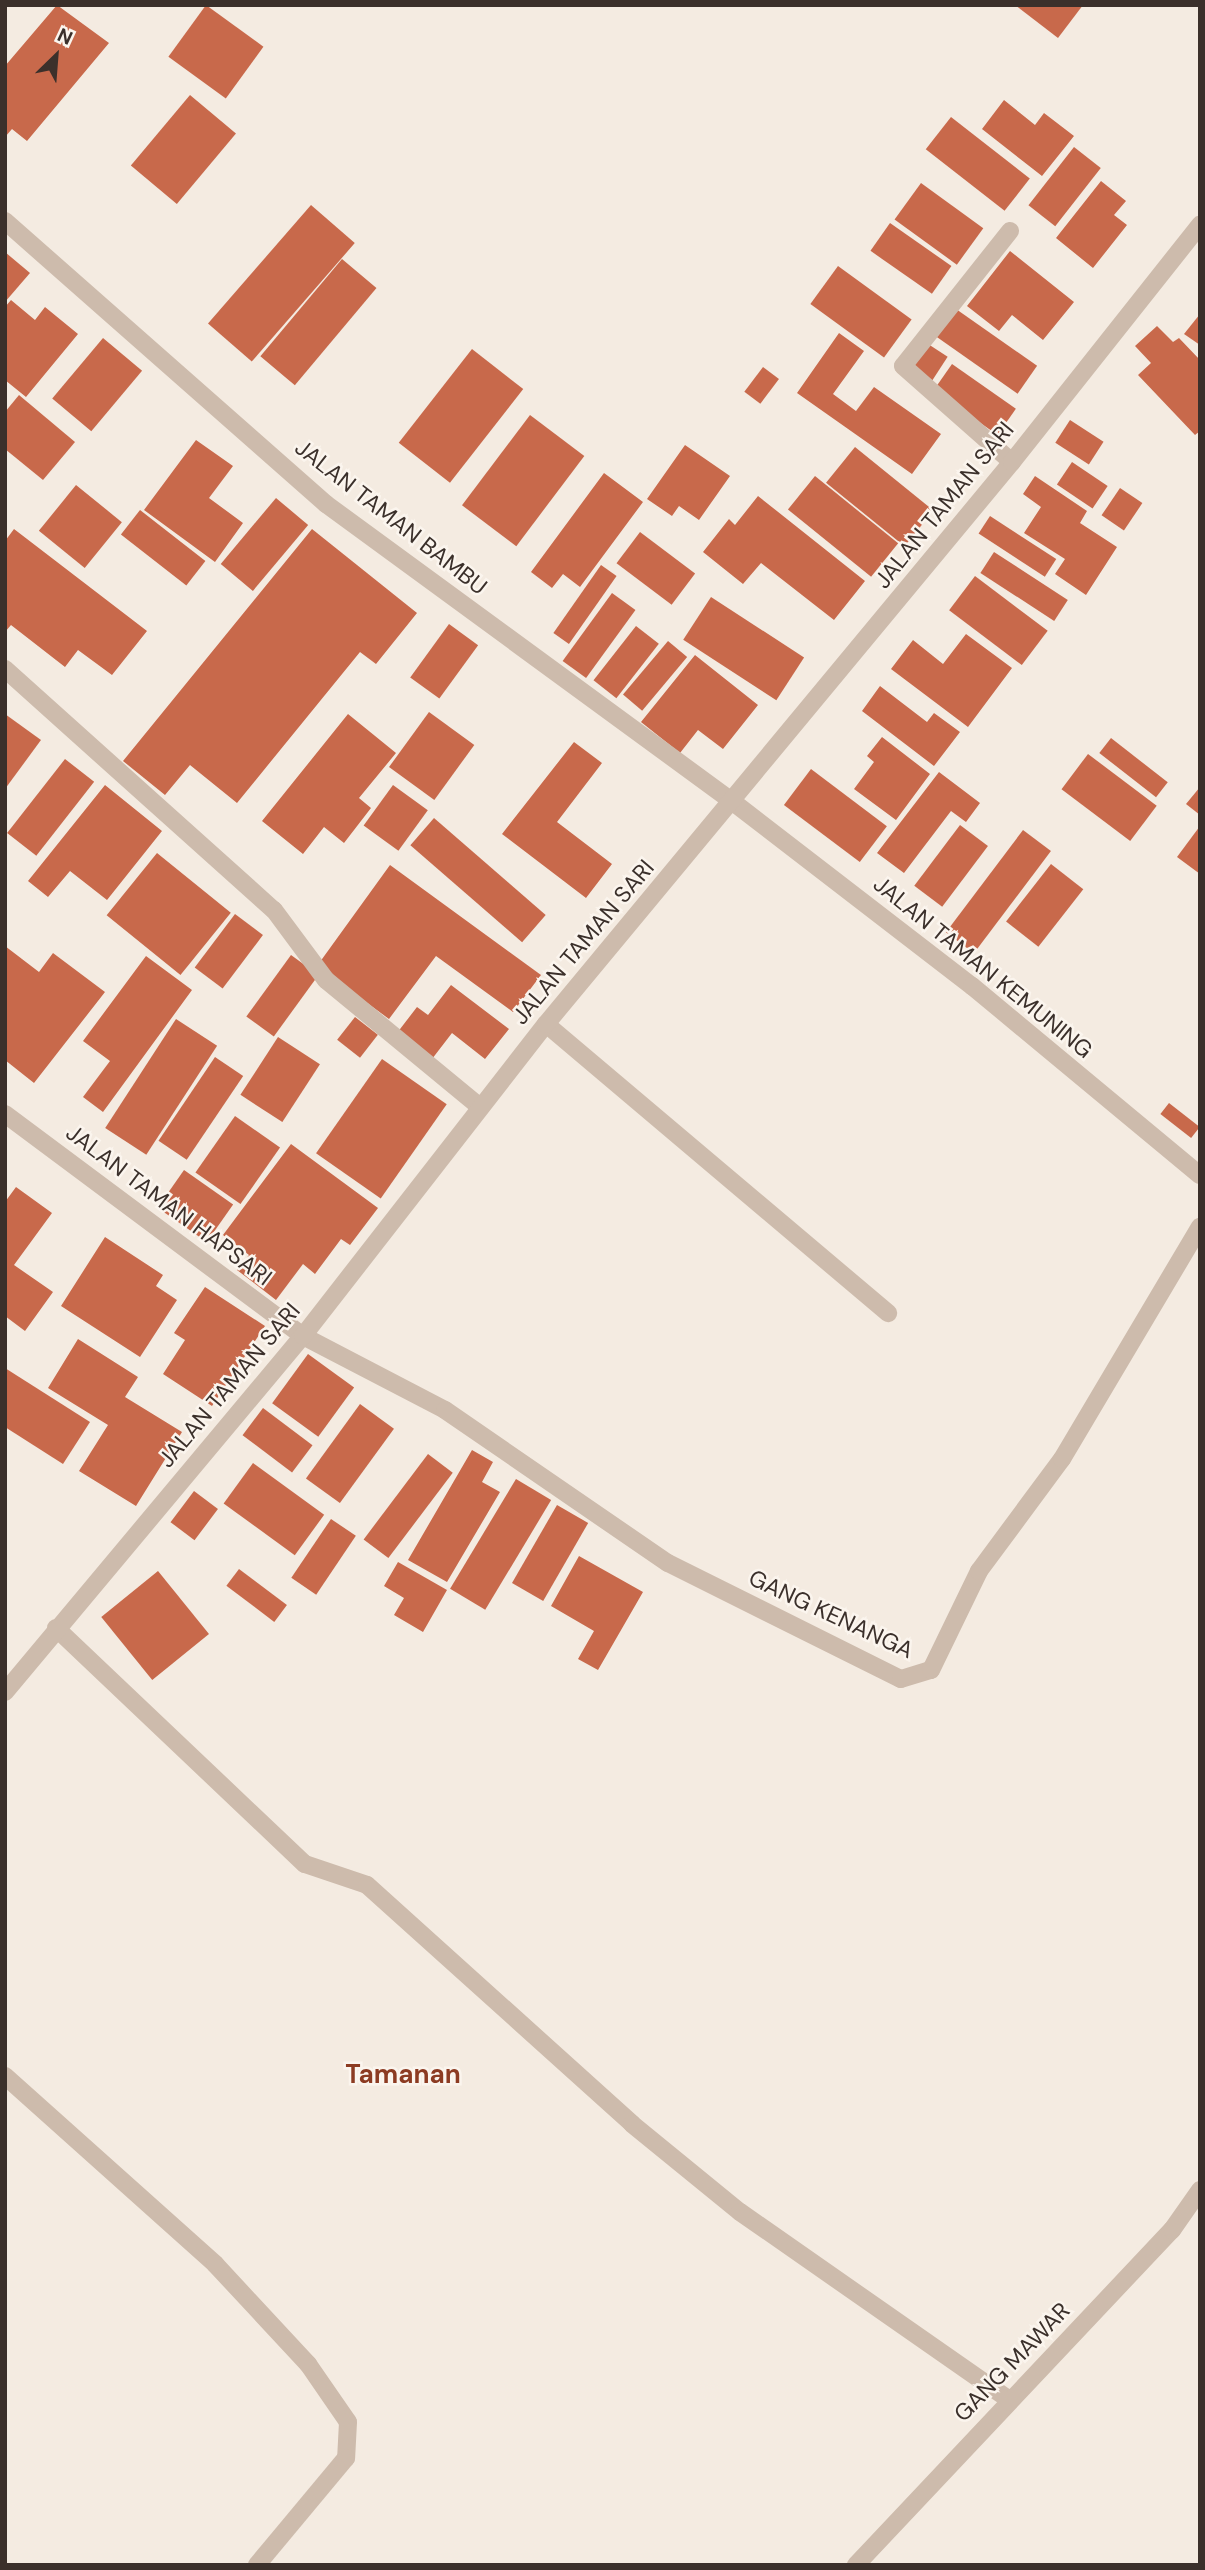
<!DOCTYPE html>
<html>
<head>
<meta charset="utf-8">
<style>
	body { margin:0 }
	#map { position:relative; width:1205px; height:2570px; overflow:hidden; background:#f4ebe1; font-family:"DM Sans",sans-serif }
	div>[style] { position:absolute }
	.building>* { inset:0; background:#c8694b; transform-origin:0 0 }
	.minor>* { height:18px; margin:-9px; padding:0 9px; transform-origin:9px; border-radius:9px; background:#cdbbac }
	span { translate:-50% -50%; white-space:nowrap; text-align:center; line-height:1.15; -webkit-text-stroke:5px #fbf5ee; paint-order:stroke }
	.street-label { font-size:23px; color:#3b302b }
	.quarter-label { font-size:26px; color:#8c3b22; font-weight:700 }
	.frame { position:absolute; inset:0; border:7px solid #3b302b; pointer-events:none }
	.north { position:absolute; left:21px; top:21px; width:70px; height:70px; -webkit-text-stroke:5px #fbf5ee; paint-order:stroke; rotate:25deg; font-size:19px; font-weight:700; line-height:28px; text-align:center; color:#3b302b }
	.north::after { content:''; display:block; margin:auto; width:24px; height:32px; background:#3b302b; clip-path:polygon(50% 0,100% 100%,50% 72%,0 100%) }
</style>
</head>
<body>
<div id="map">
	<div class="building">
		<i style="clip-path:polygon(57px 5px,109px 43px,27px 141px,12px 129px,5px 137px,5px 66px)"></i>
		<i style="left:206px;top:5px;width:71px;height:64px;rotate:36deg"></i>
		<i style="clip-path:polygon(1015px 5px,1083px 5px,1058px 38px)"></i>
		<i style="left:190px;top:95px;width:60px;height:92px;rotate:40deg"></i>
		<i style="clip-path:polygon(1004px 100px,1035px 125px,1044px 113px,1074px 136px,1042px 176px,982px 129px)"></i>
		<i style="left:951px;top:117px;width:100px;height:41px;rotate:38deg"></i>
		<i style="left:1074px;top:147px;width:34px;height:74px;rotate:38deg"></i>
		<i style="clip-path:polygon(1101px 181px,1126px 201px,1114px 215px,1127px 225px,1093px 268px,1056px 238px)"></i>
		<i style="left:921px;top:183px;width:77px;height:45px;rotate:36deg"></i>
		<i style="left:311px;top:205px;width:58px;height:157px;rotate:41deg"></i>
		<i style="left:890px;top:223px;width:75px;height:34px;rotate:35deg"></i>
		<i style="clip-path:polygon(1010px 251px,1074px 302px,1043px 340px,1012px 315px,999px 331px,967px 306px)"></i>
		<i style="clip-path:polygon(5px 252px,30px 273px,5px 302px)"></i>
		<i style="left:342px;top:259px;width:45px;height:127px;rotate:40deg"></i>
		<i style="left:838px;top:266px;width:91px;height:47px;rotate:36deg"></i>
		<i style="clip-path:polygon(11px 300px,35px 320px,45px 307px,78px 334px,26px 397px,5px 380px,5px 307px)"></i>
		<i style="left:956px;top:309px;width:99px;height:34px;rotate:35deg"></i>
		<i style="clip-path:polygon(1200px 314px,1200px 345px,1184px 334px)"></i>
		<i style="clip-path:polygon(1157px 326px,1173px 342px,1179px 338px,1200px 360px,1200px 431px,1195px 435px,1138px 375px,1151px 363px,1135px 346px)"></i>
		<i style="clip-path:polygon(839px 333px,864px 351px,833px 394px,856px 411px,874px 387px,941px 434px,912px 474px,797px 393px)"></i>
		<i style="left:103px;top:338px;width:51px;height:79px;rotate:40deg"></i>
		<i style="left:925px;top:342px;width:27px;height:28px;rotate:33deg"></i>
		<i style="left:472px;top:349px;width:65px;height:119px;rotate:38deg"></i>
		<i style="left:952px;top:364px;width:78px;height:32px;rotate:35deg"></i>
		<i style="left:763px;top:367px;width:20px;height:31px;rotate:37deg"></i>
		<i style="clip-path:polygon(19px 395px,75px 442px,43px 480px,5px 449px,5px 412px)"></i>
		<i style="left:530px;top:415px;width:68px;height:113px;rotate:37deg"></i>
		<i style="left:1070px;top:420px;width:40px;height:27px;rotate:33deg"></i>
		<i style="clip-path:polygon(196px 440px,233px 466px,209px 498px,243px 523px,215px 562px,144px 510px)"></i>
		<i style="clip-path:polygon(685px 445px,730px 476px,699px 520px,679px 506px,672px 516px,647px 499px)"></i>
		<i style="left:855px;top:447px;width:101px;height:46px;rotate:39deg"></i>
		<i style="left:1072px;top:462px;width:43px;height:27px;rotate:34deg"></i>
		<i style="clip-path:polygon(604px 473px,643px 502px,580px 587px,563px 574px,552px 588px,531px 572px)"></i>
		<i style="left:815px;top:476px;width:107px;height:43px;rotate:39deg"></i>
		<i style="clip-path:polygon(1035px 476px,1087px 511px,1080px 523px,1117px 547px,1086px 595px,1055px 574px,1065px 559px,1024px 533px,1041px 507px,1023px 494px)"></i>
		<i style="left:76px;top:485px;width:59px;height:59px;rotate:39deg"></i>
		<i style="left:1120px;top:488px;width:27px;height:33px;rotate:34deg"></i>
		<i style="clip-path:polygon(758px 496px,865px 581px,834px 620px,761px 563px,743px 584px,703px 552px,729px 519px,735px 525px)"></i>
		<i style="left:276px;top:498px;width:42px;height:86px;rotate:40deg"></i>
		<i style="left:140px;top:510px;width:83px;height:31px;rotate:38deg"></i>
		<i style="left:990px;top:516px;width:79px;height:21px;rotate:33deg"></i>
		<i style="clip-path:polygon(14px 529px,147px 631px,112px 675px,78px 650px,65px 667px,11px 625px,5px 632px,5px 541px)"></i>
		<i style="clip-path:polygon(312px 529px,417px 613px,376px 664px,360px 652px,237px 803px,190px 765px,165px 795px,123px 761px)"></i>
		<i style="left:640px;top:532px;width:69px;height:39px;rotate:37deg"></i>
		<i style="left:994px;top:552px;width:88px;height:25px;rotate:33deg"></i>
		<i style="left:601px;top:565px;width:19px;height:83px;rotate:35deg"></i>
		<i style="left:975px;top:576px;width:91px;height:43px;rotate:37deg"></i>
		<i style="left:612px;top:593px;width:29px;height:84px;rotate:36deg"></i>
		<i style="left:711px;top:597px;width:111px;height:51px;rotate:33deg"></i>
		<i style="left:449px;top:624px;width:36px;height:66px;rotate:36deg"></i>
		<i style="left:636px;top:626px;width:29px;height:69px;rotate:38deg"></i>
		<i style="clip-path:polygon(966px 634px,1012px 668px,968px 727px,891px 669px,913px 640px,943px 664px)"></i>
		<i style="left:668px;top:641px;width:25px;height:70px;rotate:40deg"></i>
		<i style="clip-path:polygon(695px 655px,758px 705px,723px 749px,698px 730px,680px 753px,641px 722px)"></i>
		<i style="clip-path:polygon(880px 686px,927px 722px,934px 713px,960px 732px,934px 766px,862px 711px)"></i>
		<i style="left:429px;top:712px;width:56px;height:68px;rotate:36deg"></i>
		<i style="clip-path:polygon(5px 714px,41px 740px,5px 789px)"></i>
		<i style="clip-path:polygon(348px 714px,396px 753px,359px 798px,371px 808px,344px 843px,324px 827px,303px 854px,262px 821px)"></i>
		<i style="clip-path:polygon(882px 737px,930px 774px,896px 820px,854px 789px,874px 762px,867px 756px)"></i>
		<i style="left:1111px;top:738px;width:72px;height:19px;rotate:38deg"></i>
		<i style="clip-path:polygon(574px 742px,602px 763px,557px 822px,612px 864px,586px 898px,502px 834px)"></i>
		<i style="left:1088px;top:754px;width:86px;height:44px;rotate:37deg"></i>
		<i style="left:65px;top:759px;width:37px;height:94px;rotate:38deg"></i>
		<i style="left:811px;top:769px;width:95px;height:45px;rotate:37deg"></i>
		<i style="clip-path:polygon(939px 772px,980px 803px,966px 822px,951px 811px,904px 873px,877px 853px)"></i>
		<i style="clip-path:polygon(105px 785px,162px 831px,107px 900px,70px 871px,48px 897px,28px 881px)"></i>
		<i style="left:393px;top:785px;width:43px;height:50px;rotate:36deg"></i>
		<i style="clip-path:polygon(1200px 787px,1200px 815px,1186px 804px)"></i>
		<i style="left:434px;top:818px;width:148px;height:36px;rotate:41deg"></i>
		<i style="left:960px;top:825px;width:35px;height:76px;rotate:37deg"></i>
		<i style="clip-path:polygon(1200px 826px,1200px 874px,1177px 857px)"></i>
		<i style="left:1023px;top:830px;width:35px;height:128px;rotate:37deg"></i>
		<i style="left:157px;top:853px;width:95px;height:80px;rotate:39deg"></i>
		<i style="left:1051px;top:864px;width:41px;height:73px;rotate:38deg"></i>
		<i style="clip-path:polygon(390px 865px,541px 975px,513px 1012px,436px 956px,389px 1019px,317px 966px)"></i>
		<i style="left:235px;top:914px;width:35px;height:67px;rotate:37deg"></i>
		<i style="clip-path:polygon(5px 946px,39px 972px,53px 953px,105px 992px,34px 1083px,5px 1060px)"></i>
		<i style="left:291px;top:955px;width:34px;height:76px;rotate:36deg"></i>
		<i style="clip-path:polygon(146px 956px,192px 990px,103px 1112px,83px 1097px,110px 1061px,83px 1041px)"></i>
		<i style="clip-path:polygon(451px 985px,509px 1029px,485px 1059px,452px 1033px,432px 1059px,397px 1033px,417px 1007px,428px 1015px)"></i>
		<i style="left:355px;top:1017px;width:29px;height:29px;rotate:38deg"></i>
		<i style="left:176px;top:1019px;width:49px;height:130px;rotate:33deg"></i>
		<i style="left:278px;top:1037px;width:50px;height:69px;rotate:33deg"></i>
		<i style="left:215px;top:1057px;width:34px;height:101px;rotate:34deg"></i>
		<i style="left:382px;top:1059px;width:79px;height:115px;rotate:35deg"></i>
		<i style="left:1169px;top:1103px;width:39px;height:14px;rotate:38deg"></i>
		<i style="left:235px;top:1116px;width:55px;height:69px;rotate:35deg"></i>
		<i style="clip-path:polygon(291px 1144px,378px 1208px,350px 1245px,341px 1239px,315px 1274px,303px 1264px,276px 1300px,237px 1270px,249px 1255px,223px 1235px)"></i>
		<i style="left:184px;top:1170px;width:60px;height:46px;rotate:35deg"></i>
		<i style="clip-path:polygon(16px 1187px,52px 1213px,14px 1265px,53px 1292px,25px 1331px,5px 1316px,5px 1202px)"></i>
		<i style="clip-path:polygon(105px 1237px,163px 1275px,156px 1286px,177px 1300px,140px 1357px,61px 1306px)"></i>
		<i style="clip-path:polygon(205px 1287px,265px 1326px,212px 1406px,163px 1374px,185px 1340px,174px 1333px)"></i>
		<i style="clip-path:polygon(78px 1339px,138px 1377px,125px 1397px,182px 1432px,136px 1506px,79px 1471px,108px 1425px,48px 1388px)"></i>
		<i style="left:308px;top:1354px;width:57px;height:61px;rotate:36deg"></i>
		<i style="clip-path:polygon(5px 1368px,90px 1422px,63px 1464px,5px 1427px)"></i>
		<i style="left:360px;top:1404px;width:42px;height:92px;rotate:36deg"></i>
		<i style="left:263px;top:1408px;width:62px;height:34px;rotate:37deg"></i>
		<i style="clip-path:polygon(472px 1450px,493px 1462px,482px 1482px,500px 1492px,447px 1582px,408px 1560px)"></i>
		<i style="left:428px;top:1454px;width:31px;height:107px;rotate:37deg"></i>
		<i style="left:253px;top:1463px;width:88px;height:50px;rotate:36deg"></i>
		<i style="left:516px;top:1479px;width:41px;height:128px;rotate:31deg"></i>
		<i style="left:194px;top:1491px;width:30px;height:39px;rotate:37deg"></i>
		<i style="left:557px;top:1505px;width:36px;height:90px;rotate:30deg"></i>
		<i style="left:331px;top:1519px;width:30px;height:71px;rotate:34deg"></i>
		<i style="clip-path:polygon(579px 1556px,643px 1592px,598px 1670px,578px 1659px,594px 1631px,551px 1606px)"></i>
		<i style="clip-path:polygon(398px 1562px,447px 1590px,423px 1632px,394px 1615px,404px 1598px,384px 1586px)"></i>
		<i style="left:239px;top:1569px;width:60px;height:21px;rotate:37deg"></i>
		<i style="left:158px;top:1571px;width:81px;height:73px;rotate:51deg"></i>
	</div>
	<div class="minor">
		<i style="left:5px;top:221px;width:428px;rotate:41.4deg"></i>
		<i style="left:326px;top:504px;width:504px;rotate:36.21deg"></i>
		<i style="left:733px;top:802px;width:302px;rotate:37.6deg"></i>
		<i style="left:972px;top:986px;width:296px;rotate:39.7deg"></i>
		<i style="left:1010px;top:231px;width:172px;rotate:128.4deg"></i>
		<i style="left:903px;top:366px;width:145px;rotate:41.4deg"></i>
		<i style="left:5px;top:669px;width:361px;rotate:41.9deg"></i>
		<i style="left:274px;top:910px;width:87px;rotate:53.4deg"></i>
		<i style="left:326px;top:980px;width:200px;rotate:39.5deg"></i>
		<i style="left:546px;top:1024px;width:448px;rotate:40.2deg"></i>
		<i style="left:5px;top:1114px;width:372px;rotate:36.7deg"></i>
		<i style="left:303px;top:1336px;width:160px;rotate:27.5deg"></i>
		<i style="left:445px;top:1410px;width:270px;rotate:34.5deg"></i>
		<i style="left:668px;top:1563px;width:260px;rotate:26.5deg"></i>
		<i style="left:901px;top:1679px;width:31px;rotate:-17deg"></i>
		<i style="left:931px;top:1670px;width:110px;rotate:-64.1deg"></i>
		<i style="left:979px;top:1571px;width:139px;rotate:-53.5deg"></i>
		<i style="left:1062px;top:1459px;width:270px;rotate:-59.3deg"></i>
		<i style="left:56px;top:1628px;width:343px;rotate:43.5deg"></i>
		<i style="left:305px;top:1864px;width:65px;rotate:18.7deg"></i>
		<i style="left:367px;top:1885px;width:357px;rotate:42deg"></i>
		<i style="left:632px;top:2124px;width:139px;rotate:39.2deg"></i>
		<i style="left:740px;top:2212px;width:328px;rotate:34.9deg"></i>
		<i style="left:5px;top:1692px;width:464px;rotate:-50.1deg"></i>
		<i style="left:303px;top:1336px;width:395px;rotate:-52.1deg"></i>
		<i style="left:546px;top:1024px;width:730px;rotate:-50.34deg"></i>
		<i style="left:1012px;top:462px;width:303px;rotate:-51.6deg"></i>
		<i style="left:5px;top:2076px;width:282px;rotate:41.8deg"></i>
		<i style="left:215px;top:2264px;width:137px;rotate:47.1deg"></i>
		<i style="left:308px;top:2364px;width:70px;rotate:55.4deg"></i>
		<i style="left:348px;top:2422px;width:36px;rotate:93deg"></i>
		<i style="left:346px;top:2458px;width:139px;rotate:129.8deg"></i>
		<i style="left:856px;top:2565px;width:461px;rotate:-46.7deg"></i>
		<i style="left:1172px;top:2230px;width:49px;rotate:-55deg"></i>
	</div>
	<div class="street-label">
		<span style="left:944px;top:505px;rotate:-51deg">JALAN TAMAN SARI</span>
		<span style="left:391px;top:517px;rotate:38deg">JALAN TAMAN BAMBU</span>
		<span style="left:583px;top:942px;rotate:-50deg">JALAN TAMAN SARI</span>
		<span style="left:983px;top:967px;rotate:39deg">JALAN TAMAN KEMUNING</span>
		<span style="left:169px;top:1205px;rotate:37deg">JALAN TAMAN HAPSARI</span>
		<span style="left:229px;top:1385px;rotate:-50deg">JALAN TAMAN SARI</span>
		<span style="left:831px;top:1614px;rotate:25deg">GANG KENANGA</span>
		<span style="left:1012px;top:2362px;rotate:-46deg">GANG MAWAR</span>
	</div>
	<div class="quarter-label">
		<span style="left:403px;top:2075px">Tamanan</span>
	</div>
	<div class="frame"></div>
	<div class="north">N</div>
</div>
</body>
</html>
